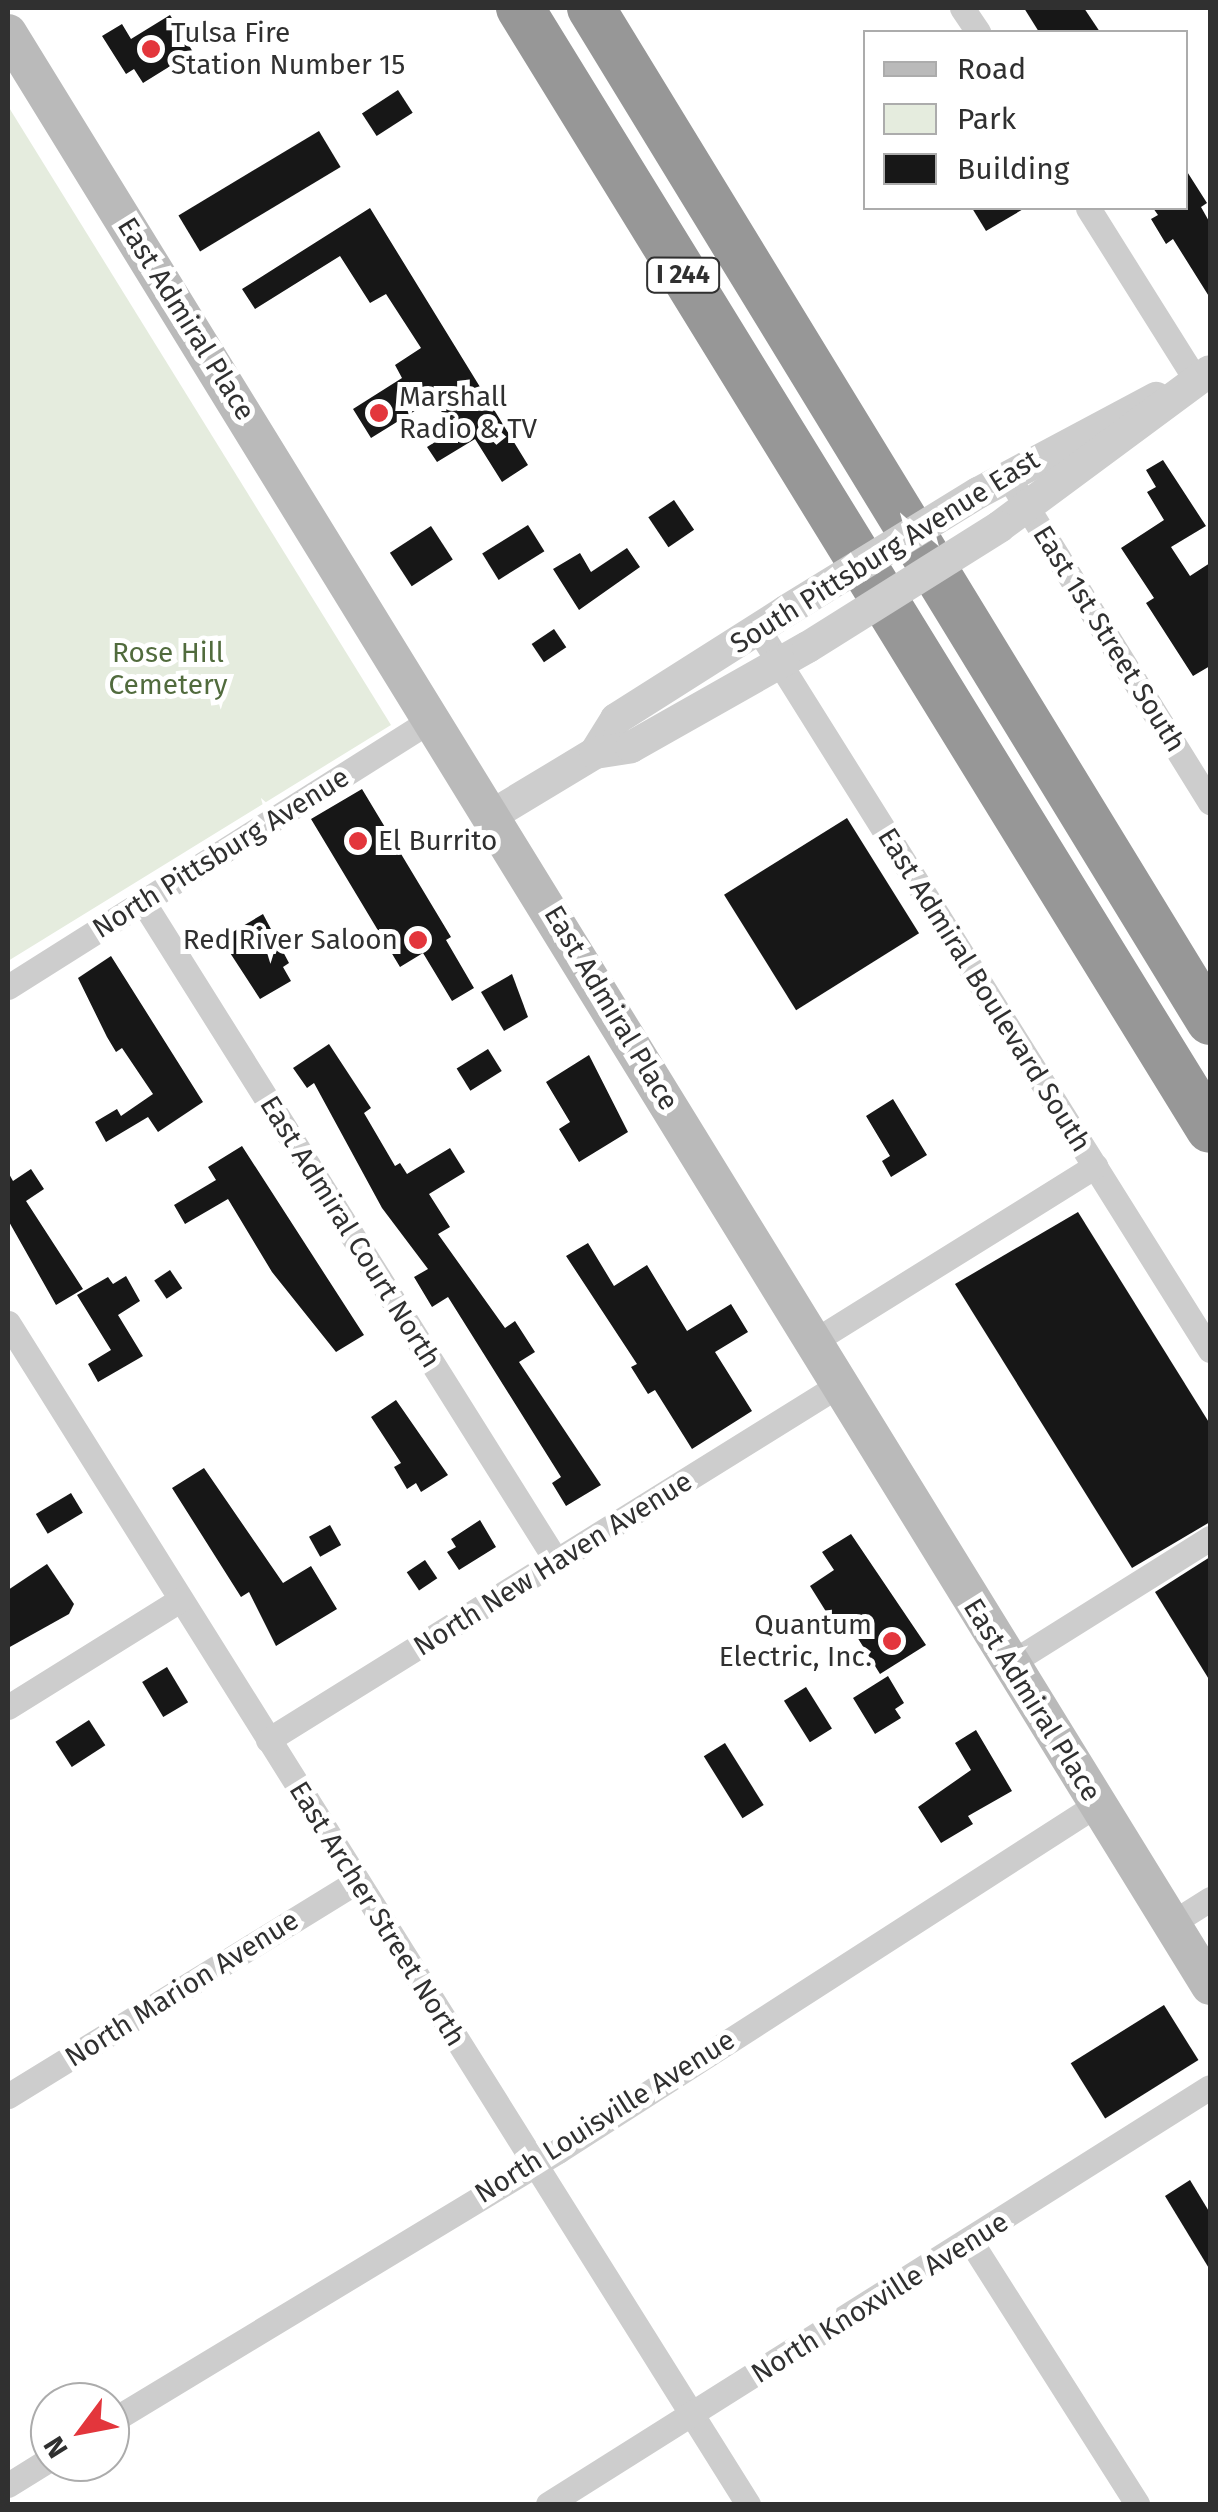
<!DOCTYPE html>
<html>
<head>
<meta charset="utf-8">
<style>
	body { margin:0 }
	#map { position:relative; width:1218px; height:2512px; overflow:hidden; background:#fff; font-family:"Fira Sans",sans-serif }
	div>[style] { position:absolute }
	.green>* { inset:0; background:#e5ecde }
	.building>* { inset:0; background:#171717; transform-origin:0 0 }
	.minor>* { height:25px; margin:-12.5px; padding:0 12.5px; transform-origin:12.5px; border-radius:12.5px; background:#cdcdcd }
	.tertiary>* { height:32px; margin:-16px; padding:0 16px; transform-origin:16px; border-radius:16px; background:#cdcdcd }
	.secondary>* { height:38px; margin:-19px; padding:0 19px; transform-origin:19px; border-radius:19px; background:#bababa }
	.motorway>* { height:48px; margin:-24px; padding:0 24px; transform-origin:24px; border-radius:24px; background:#979797 }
	.tertiary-bridge>* { height:32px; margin:-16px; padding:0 16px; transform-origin:16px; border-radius:16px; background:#cdcdcd }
	.dots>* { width:28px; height:28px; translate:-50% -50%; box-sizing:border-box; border:5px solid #fff; border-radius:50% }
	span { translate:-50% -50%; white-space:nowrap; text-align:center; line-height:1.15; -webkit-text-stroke:10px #fff; paint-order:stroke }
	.shield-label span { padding:2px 8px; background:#fff; border:2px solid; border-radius:8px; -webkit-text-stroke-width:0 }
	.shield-label { font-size:25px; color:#303030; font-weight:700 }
	.poi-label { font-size:28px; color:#303030 }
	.left { translate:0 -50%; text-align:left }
	.right { translate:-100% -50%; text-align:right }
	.street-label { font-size:28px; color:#303030 }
	.park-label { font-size:28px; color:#516b3d }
	.frame { position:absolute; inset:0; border:10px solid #303030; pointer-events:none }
	.legend { position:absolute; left:863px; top:30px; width:325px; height:180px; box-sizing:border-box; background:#fff; border:2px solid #acacac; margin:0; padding:12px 18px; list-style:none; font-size:30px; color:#303030 }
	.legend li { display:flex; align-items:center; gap:20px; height:50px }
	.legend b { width:50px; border:2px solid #acacac }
	.north { position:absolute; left:30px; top:2382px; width:100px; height:100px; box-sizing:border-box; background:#fff; border:2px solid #acacac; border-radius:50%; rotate:238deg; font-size:28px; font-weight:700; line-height:40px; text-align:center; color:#303030 }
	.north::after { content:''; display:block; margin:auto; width:35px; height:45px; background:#e3363c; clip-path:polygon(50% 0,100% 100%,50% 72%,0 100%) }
</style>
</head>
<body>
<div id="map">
	<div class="green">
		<i style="clip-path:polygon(8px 106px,391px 725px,8px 961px)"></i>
	</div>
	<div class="building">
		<i style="clip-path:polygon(1024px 8px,1084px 8px,1100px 32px,1039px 32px)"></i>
		<i style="clip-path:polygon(170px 15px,193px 52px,143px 83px,134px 69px,126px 74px,102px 36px,122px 24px,131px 39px)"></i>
		<i style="left:398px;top:90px;width:27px;height:43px;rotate:57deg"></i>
		<i style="left:319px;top:131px;width:42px;height:164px;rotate:59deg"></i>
		<i style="clip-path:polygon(1186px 170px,1207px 203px,1201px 207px,1210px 223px,1210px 298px,1173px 239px,1166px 244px,1151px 219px,1158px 215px,1153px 208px,1186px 208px)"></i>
		<i style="clip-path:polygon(370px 208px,528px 465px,502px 482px,475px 439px,437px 462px,427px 447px,453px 431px,434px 399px,371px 438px,353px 409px,402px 378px,395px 365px,421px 348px,386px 294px,370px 303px,340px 256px,255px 309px,242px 289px)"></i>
		<i style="clip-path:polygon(972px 208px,1025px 208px,986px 231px)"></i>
		<i style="clip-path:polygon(1163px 460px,1206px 526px,1171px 547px,1190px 576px,1210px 563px,1210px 666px,1193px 676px,1146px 603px,1154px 598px,1121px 548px,1164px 520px,1147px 492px,1156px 487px,1146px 470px)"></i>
		<i style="left:674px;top:500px;width:36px;height:31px;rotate:56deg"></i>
		<i style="left:528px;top:525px;width:31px;height:54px;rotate:58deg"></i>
		<i style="left:431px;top:526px;width:40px;height:49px;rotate:57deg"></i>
		<i style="clip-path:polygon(627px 548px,640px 567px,579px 610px,553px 569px,580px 553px,591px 572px)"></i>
		<i style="left:554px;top:629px;width:22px;height:27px;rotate:56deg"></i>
		<i style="clip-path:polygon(362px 789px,451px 937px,446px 940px,474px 988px,452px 1001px,423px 953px,400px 967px,311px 819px)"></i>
		<i style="left:847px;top:818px;width:136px;height:145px;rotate:58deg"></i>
		<i style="clip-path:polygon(263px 914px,289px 963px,283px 967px,291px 981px,260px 999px,221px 939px)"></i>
		<i style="clip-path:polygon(111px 956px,203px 1102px,158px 1132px,148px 1117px,106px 1142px,95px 1122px,117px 1109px,121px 1116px,153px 1094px,122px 1048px,116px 1052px,107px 1037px,78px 978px)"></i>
		<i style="clip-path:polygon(512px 974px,528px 1017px,504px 1031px,481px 992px)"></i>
		<i style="clip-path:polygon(329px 1044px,371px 1108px,364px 1113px,395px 1166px,400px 1163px,407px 1174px,450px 1148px,465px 1172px,429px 1194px,450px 1227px,438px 1234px,505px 1328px,515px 1321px,535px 1352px,519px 1362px,601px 1485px,566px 1506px,552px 1483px,561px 1477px,448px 1297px,432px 1307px,414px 1277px,428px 1269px,382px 1208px,314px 1083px,307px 1088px,293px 1068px)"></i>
		<i style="left:488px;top:1049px;width:26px;height:37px;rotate:58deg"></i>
		<i style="clip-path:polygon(589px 1055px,628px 1132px,579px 1162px,559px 1129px,570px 1122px,546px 1082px)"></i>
		<i style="clip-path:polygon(893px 1099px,927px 1155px,891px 1177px,882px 1161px,890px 1156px,866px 1116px)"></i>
		<i style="clip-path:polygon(242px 1146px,364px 1335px,336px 1352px,272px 1272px,228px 1199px,185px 1224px,174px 1205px,216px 1180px,208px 1167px)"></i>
		<i style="clip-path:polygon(31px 1169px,44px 1189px,26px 1201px,83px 1289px,56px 1305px,8px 1220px,8px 1172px,13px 1181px)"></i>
		<i style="clip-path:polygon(1078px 1212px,1210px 1424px,1210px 1522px,1132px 1568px,955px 1284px)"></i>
		<i style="clip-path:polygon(588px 1243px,614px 1286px,647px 1265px,687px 1331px,731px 1304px,748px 1332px,715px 1352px,752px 1411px,692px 1449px,655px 1390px,648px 1394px,631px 1367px,637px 1364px,566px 1256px)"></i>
		<i style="left:170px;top:1270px;width:22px;height:19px;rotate:56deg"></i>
		<i style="clip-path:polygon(126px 1276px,140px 1301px,118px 1315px,143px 1356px,98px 1382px,88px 1364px,111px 1350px,77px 1295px,108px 1277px,113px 1284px)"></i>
		<i style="clip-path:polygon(396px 1400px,448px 1475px,421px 1492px,416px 1483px,407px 1489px,394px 1467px,401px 1463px,371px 1417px)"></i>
		<i style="clip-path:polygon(204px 1468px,283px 1583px,311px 1566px,337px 1609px,276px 1646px,249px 1592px,241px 1597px,172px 1488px)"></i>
		<i style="left:71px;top:1493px;width:23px;height:41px;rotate:59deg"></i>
		<i style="clip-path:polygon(480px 1520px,496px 1547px,459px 1570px,447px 1552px,456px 1547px,451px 1539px)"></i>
		<i style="left:330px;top:1525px;width:23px;height:24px;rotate:61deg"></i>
		<i style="clip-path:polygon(851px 1534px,926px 1645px,880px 1674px,846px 1619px,835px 1626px,810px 1586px,834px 1570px,822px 1552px)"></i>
		<i style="clip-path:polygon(1210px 1557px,1210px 1681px,1155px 1592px)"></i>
		<i style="left:425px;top:1560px;width:22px;height:22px;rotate:56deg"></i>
		<i style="clip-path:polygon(47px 1564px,74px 1604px,69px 1614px,8px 1648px,8px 1590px)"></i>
		<i style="left:167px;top:1667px;width:41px;height:29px;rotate:59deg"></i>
		<i style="clip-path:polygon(888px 1676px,904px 1703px,895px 1709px,901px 1718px,875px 1734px,853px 1698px)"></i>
		<i style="left:806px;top:1687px;width:49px;height:26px;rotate:58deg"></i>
		<i style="left:89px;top:1720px;width:30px;height:40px;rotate:57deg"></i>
		<i style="clip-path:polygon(976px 1730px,1012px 1791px,968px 1816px,973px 1824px,941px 1843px,918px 1807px,971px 1770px,955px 1743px)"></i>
		<i style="left:725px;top:1743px;width:73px;height:25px;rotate:58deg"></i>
		<i style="left:1164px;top:2005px;width:65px;height:110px;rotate:58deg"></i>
		<i style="clip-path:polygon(1190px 2180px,1210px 2213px,1210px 2270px,1165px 2196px)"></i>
	</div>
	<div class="minor">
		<i style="left:962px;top:8px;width:29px;rotate:56deg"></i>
		<i style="left:1088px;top:208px;width:203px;rotate:57.9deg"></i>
		<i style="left:1007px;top:475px;width:385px;rotate:58.2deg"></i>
		<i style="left:758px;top:629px;width:851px;rotate:57.92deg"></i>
		<i style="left:143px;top:902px;width:779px;rotate:57.9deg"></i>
		<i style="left:8px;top:987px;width:504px;rotate:-32.27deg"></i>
		<i style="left:8px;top:1323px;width:1394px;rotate:57.93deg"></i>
		<i style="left:811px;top:1343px;width:335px;rotate:-31.9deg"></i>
		<i style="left:1009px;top:1664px;width:237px;rotate:-32.1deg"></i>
		<i style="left:8px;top:1707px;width:203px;rotate:-31.9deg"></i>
		<i style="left:268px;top:1740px;width:670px;rotate:-31.89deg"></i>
		<i style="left:1172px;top:1923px;width:45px;rotate:-32.3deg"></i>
		<i style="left:8px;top:2096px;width:410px;rotate:-31.6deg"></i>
		<i style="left:971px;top:2242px;width:310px;rotate:57.6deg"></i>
		<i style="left:110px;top:2422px;width:524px;rotate:-31.17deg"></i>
		<i style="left:558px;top:2151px;width:640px;rotate:-32.75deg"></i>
		<i style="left:8px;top:2485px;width:49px;rotate:-31.8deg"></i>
		<i style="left:548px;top:2504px;width:782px;rotate:-32.21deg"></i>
	</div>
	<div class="tertiary">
		<i style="left:978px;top:493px;width:202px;rotate:-28.1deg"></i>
		<i style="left:999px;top:527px;width:262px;rotate:-36.5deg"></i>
		<i style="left:595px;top:753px;width:40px;rotate:-58deg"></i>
		<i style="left:616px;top:719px;width:201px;rotate:-32.4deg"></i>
		<i style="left:494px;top:814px;width:118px;rotate:-31.1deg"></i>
		<i style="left:595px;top:753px;width:36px;rotate:-9deg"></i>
		<i style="left:631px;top:747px;width:203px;rotate:-29.5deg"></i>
	</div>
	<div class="secondary">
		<i style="left:8px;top:33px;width:2293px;rotate:58.39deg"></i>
	</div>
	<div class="motorway">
		<i style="left:520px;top:8px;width:1316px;rotate:58.39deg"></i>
		<i style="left:591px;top:8px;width:1187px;rotate:58.57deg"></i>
	</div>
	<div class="tertiary-bridge">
		<i style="left:786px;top:611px;width:225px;rotate:-31.6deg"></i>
		<i style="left:808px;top:647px;width:226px;rotate:-32.1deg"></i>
	</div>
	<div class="dots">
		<i style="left:151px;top:49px;background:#e3363c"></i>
		<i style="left:379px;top:413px;background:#e3363c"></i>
		<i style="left:358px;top:841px;background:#e3363c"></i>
		<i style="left:418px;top:940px;background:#e3363c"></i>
		<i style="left:892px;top:1641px;background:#e3363c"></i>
	</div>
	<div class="shield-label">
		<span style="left:683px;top:275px">I 244</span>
	</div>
	<div class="poi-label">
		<span class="left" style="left:171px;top:49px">Tulsa Fire<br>Station Number 15</span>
		<span class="left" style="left:399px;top:413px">Marshall<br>Radio &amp; TV</span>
		<span class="left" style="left:378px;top:841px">El Burrito</span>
		<span class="right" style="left:398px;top:940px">Red River Saloon</span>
		<span class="right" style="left:872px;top:1641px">Quantum<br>Electric, Inc.</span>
	</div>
	<div class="street-label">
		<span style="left:186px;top:319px;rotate:58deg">East Admiral Place</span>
		<span style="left:885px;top:552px;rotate:-32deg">South Pittsburg Avenue East</span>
		<span style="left:1109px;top:639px;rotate:58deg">East 1st Street South</span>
		<span style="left:221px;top:853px;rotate:-32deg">North Pittsburg Avenue</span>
		<span style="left:984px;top:990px;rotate:58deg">East Admiral Boulevard South</span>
		<span style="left:611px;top:1008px;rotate:59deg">East Admiral Place</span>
		<span style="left:350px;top:1232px;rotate:58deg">East Admiral Court North</span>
		<span style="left:553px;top:1564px;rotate:-32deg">North New Haven Avenue</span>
		<span style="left:1032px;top:1700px;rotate:58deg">East Admiral Place</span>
		<span style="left:377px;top:1914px;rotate:58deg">East Archer Street North</span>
		<span style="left:182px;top:1989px;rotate:-32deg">North Marion Avenue</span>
		<span style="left:605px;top:2117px;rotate:-32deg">North Louisville Avenue</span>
		<span style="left:880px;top:2298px;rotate:-32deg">North Knoxville Avenue</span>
	</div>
	<div class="park-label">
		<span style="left:168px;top:669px">Rose Hill<br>Cemetery</span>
	</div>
	<div class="frame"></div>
	<ul class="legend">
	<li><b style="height:12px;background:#bababa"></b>Road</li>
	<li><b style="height:28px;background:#e5ecde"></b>Park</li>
	<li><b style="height:28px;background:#171717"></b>Building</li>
	</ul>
	<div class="north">N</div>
</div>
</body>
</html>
